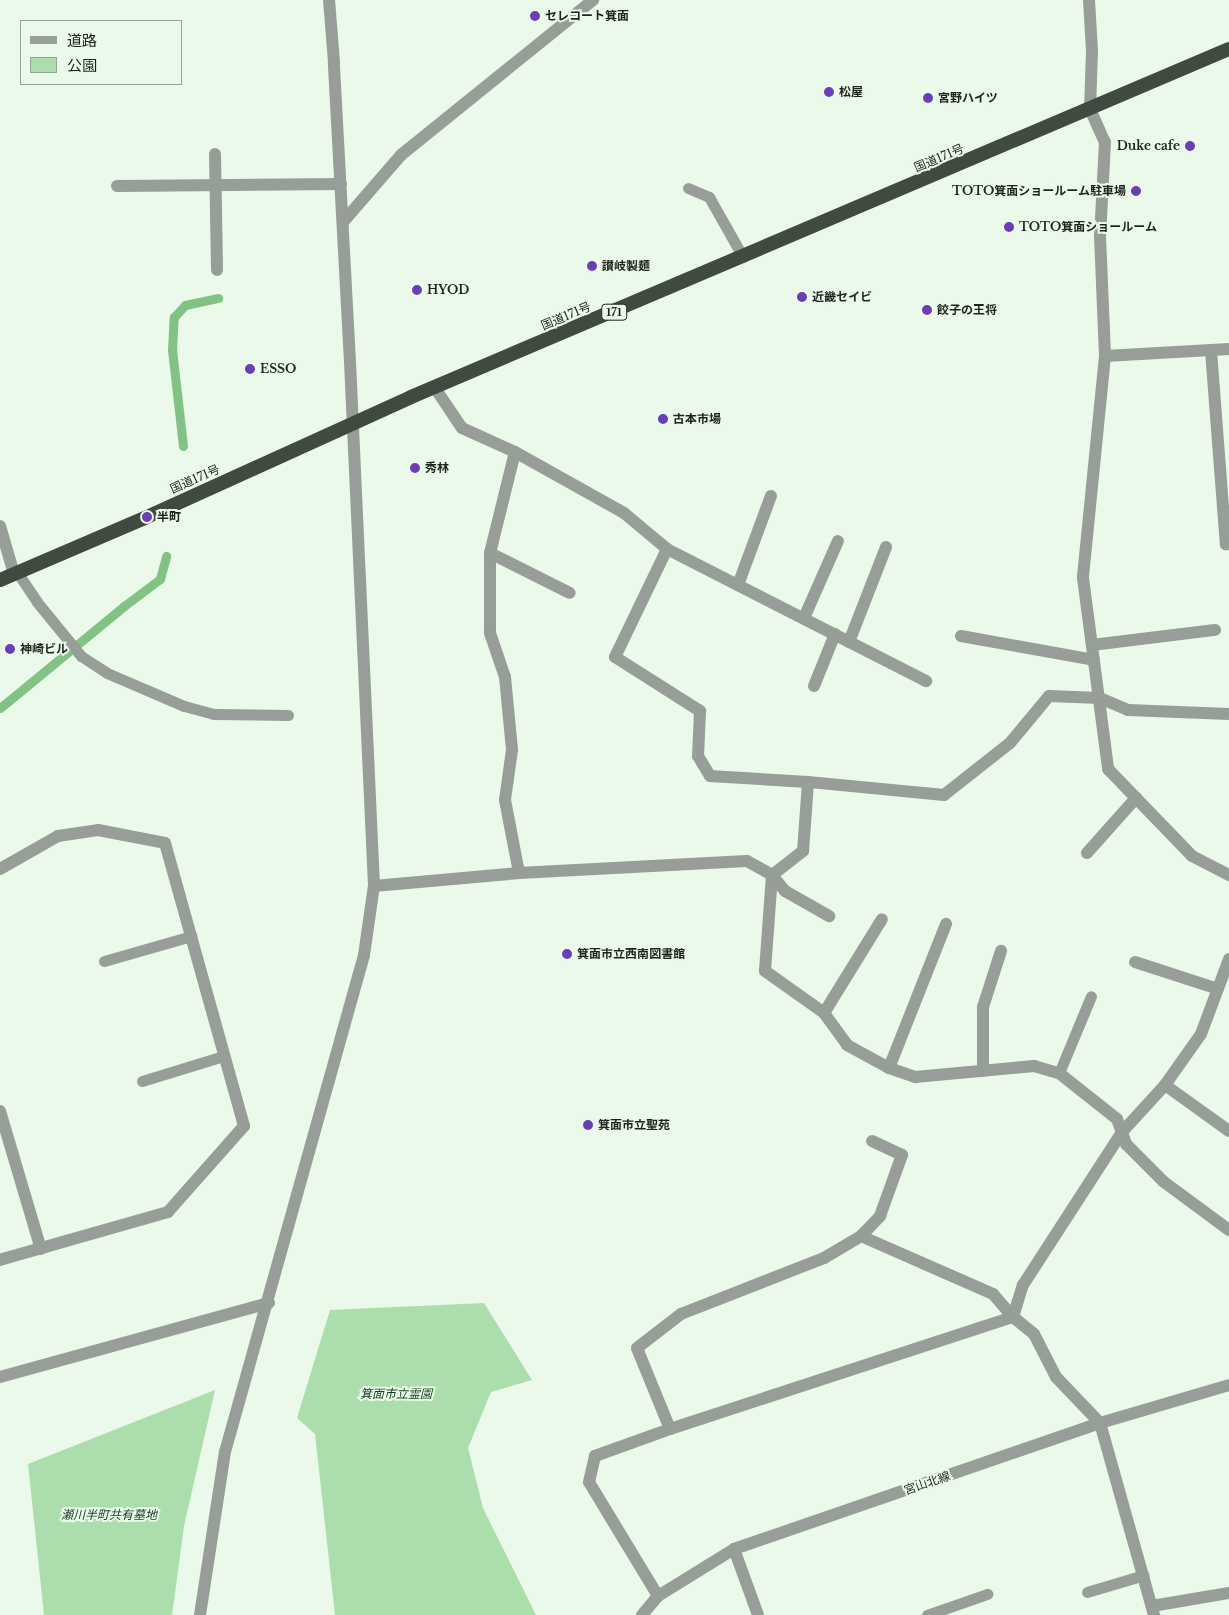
<!DOCTYPE html>
<html>
<head>
<meta charset="utf-8">
<style>
	body { margin:0 }
	#map { position:relative; width:1229px; height:1615px; overflow:hidden; background:#eaf9ea; font-family:"Libre Baskerville","Noto Sans JP",serif }
	div>[style] { position:absolute }
	.green>* { inset:0; background:#acdead }
	.stream>* { height:9px; margin:-4.5px; padding:0 4.5px; transform-origin:4.5px; border-radius:4.5px; background:#82c285 }
	.service>* { height:11px; margin:-5.5px; padding:0 5.5px; transform-origin:5.5px; border-radius:5.5px; background:#979d97 }
	.minor>* { height:12px; margin:-6px; padding:0 6px; transform-origin:6px; border-radius:6px; background:#979d97 }
	.tertiary>* { height:12px; margin:-6px; padding:0 6px; transform-origin:6px; border-radius:6px; background:#979d97 }
	.trunk>* { height:14px; margin:-7px; padding:0 7px; transform-origin:7px; border-radius:7px; background:#404a40 }
	.dots>* { width:14px; height:14px; translate:-50% -50%; box-sizing:border-box; border:2px solid #eaf9ea; border-radius:50% }
	span { translate:-50% -50%; white-space:nowrap; text-align:center; line-height:1.15; -webkit-text-stroke:4px #eaf9ea; paint-order:stroke }
	.shield-label span { padding:1px 4px; background:#eaf9ea; border:1px solid; border-radius:4px; -webkit-text-stroke-width:0 }
	.shield-label { font-size:11px; color:#1e231e; font-weight:700 }
	.poi-label { font-size:12px; color:#1e231e; font-weight:700 }
	.left { translate:0 -50%; text-align:left }
	.right { translate:-100% -50%; text-align:right }
	.street-label { font-size:12px; color:#1e231e }
	.park-label { font-size:12px; color:#103e16; font-style:italic }
	.legend { position:absolute; left:20px; top:20px; width:162px; height:65px; box-sizing:border-box; background:#eaf9ea; border:1px solid #98a398; margin:0; padding:6px 9px; list-style:none; font-size:15px; color:#1e231e }
	.legend li { display:flex; align-items:center; gap:10px; height:25px }
	.legend b { width:25px; border:1px solid #98a398 }
</style>
</head>
<body>
<div id="map">
	<div class="green">
		<i style="clip-path:polygon(484px 1303px,532px 1380px,491px 1392px,468px 1448px,483px 1508px,536px 1615px,335px 1615px,315px 1434px,297px 1418px,330px 1310px)"></i>
		<i style="clip-path:polygon(215px 1390px,184px 1526px,172px 1615px,44px 1615px,28px 1464px)"></i>
	</div>
	<div class="stream">
		<i style="left:183px;top:446px;width:97px;rotate:-96.5deg"></i>
		<i style="left:172px;top:350px;width:33px;rotate:-87deg"></i>
		<i style="left:174px;top:317px;width:16px;rotate:-47deg"></i>
		<i style="left:185px;top:305px;width:34px;rotate:-12deg"></i>
		<i style="left:0;top:708px;width:161px;rotate:-39.4deg"></i>
		<i style="left:124px;top:606px;width:45px;rotate:-36.9deg"></i>
		<i style="left:160px;top:579px;width:24px;rotate:-75deg"></i>
	</div>
	<div class="service">
		<i style="left:688px;top:188px;width:23px;rotate:23deg"></i>
		<i style="left:709px;top:197px;width:69px;rotate:60.5deg"></i>
		<i style="left:17px;top:572px;width:36px;rotate:56deg"></i>
		<i style="left:37px;top:602px;width:70px;rotate:50.8deg"></i>
		<i style="left:81px;top:656px;width:31px;rotate:33deg"></i>
		<i style="left:107px;top:673px;width:84px;rotate:23.2deg"></i>
		<i style="left:184px;top:706px;width:31px;rotate:15deg"></i>
		<i style="left:214px;top:714px;width:74px;rotate:0.8deg"></i>
		<i style="left:104px;top:961px;width:91px;rotate:-16deg"></i>
		<i style="left:1059px;top:1073px;width:83px;rotate:-67.4deg"></i>
		<i style="left:142px;top:1081px;width:86px;rotate:-17deg"></i>
		<i style="left:1087px;top:1592px;width:59px;rotate:-16.6deg"></i>
		<i style="left:927px;top:1615px;width:64px;rotate:-19.3deg"></i>
	</div>
	<div class="minor">
		<i style="left:1089px;top:0;width:50px;rotate:86.6deg"></i>
		<i style="left:1092px;top:50px;width:59px;rotate:91.9deg"></i>
		<i style="left:1090px;top:109px;width:36px;rotate:66deg"></i>
		<i style="left:1105px;top:142px;width:94px;rotate:93deg"></i>
		<i style="left:1100px;top:236px;width:120px;rotate:87.6deg"></i>
		<i style="left:1105px;top:356px;width:223px;rotate:95.7deg"></i>
		<i style="left:1083px;top:578px;width:193px;rotate:82.5deg"></i>
		<i style="left:1108px;top:769px;width:121px;rotate:46deg"></i>
		<i style="left:1192px;top:856px;width:42px;rotate:27.2deg"></i>
		<i style="left:215px;top:154px;width:116px;rotate:89deg"></i>
		<i style="left:117px;top:186px;width:224px;rotate:-0.5deg"></i>
		<i style="left:343px;top:222px;width:89px;rotate:-49.1deg"></i>
		<i style="left:401px;top:155px;width:247px;rotate:-38.9deg"></i>
		<i style="left:1211px;top:351px;width:194px;rotate:85.6deg"></i>
		<i style="left:1226px;top:544px;width:3px"></i>
		<i style="left:1105px;top:356px;width:124px;rotate:-3.2deg"></i>
		<i style="left:435px;top:388px;width:48px;rotate:56deg"></i>
		<i style="left:462px;top:428px;width:58px;rotate:24.4deg"></i>
		<i style="left:515px;top:452px;width:125px;rotate:29.2deg"></i>
		<i style="left:624px;top:513px;width:56px;rotate:39.9deg"></i>
		<i style="left:667px;top:549px;width:291px;rotate:27deg"></i>
		<i style="left:515px;top:452px;width:104px;rotate:103.9deg"></i>
		<i style="left:490px;top:553px;width:80px;rotate:90deg"></i>
		<i style="left:490px;top:633px;width:46px;rotate:71.2deg"></i>
		<i style="left:505px;top:677px;width:73px;rotate:84.5deg"></i>
		<i style="left:512px;top:750px;width:50px;rotate:98deg"></i>
		<i style="left:505px;top:800px;width:74px;rotate:79.1deg"></i>
		<i style="left:0;top:526px;width:50px;rotate:73.7deg"></i>
		<i style="left:667px;top:549px;width:120px;rotate:115.7deg"></i>
		<i style="left:615px;top:657px;width:101px;rotate:32.4deg"></i>
		<i style="left:700px;top:711px;width:45px;rotate:92.5deg"></i>
		<i style="left:698px;top:756px;width:23px;rotate:59deg"></i>
		<i style="left:710px;top:776px;width:98px;rotate:3.5deg"></i>
		<i style="left:490px;top:553px;width:89px;rotate:26.6deg"></i>
		<i style="left:738px;top:585px;width:95px;rotate:-69.7deg"></i>
		<i style="left:804px;top:618px;width:84px;rotate:-66.2deg"></i>
		<i style="left:961px;top:636px;width:135px;rotate:10.2deg"></i>
		<i style="left:849px;top:642px;width:102px;rotate:-68.7deg"></i>
		<i style="left:1092px;top:645px;width:124px;rotate:-7deg"></i>
		<i style="left:814px;top:686px;width:56px;rotate:-68deg"></i>
		<i style="left:1229px;top:714px;width:101px;rotate:-177.7deg"></i>
		<i style="left:1128px;top:710px;width:30px;rotate:-157deg"></i>
		<i style="left:1100px;top:698px;width:51px;rotate:-177.8deg"></i>
		<i style="left:1049px;top:696px;width:61px;rotate:129.7deg"></i>
		<i style="left:1010px;top:743px;width:84px;rotate:141.8deg"></i>
		<i style="left:944px;top:795px;width:137px;rotate:-174.5deg"></i>
		<i style="left:808px;top:782px;width:69px;rotate:94.1deg"></i>
		<i style="left:803px;top:851px;width:39px;rotate:142deg"></i>
		<i style="left:772px;top:875px;width:96px;rotate:94.2deg"></i>
		<i style="left:765px;top:971px;width:72px;rotate:35.4deg"></i>
		<i style="left:824px;top:1013px;width:39px;rotate:54deg"></i>
		<i style="left:847px;top:1045px;width:48px;rotate:28.7deg"></i>
		<i style="left:889px;top:1068px;width:28px;rotate:19deg"></i>
		<i style="left:915px;top:1077px;width:120px;rotate:-5.3deg"></i>
		<i style="left:1034px;top:1066px;width:26px;rotate:16deg"></i>
		<i style="left:1059px;top:1073px;width:74px;rotate:38.4deg"></i>
		<i style="left:1117px;top:1119px;width:27px;rotate:70deg"></i>
		<i style="left:1126px;top:1144px;width:54px;rotate:45deg"></i>
		<i style="left:1164px;top:1182px;width:81px;rotate:36.4deg"></i>
		<i style="left:1087px;top:853px;width:74px;rotate:-48.3deg"></i>
		<i style="left:0;top:869px;width:67px;rotate:-29.6deg"></i>
		<i style="left:58px;top:836px;width:40px;rotate:-8.5deg"></i>
		<i style="left:98px;top:830px;width:68px;rotate:11deg"></i>
		<i style="left:165px;top:843px;width:294px;rotate:74.4deg"></i>
		<i style="left:244px;top:1126px;width:115px;rotate:131.5deg"></i>
		<i style="left:168px;top:1212px;width:175px;rotate:164.1deg"></i>
		<i style="left:374px;top:886px;width:146px;rotate:-5.1deg"></i>
		<i style="left:519px;top:873px;width:228px;rotate:-3deg"></i>
		<i style="left:747px;top:861px;width:29px;rotate:29deg"></i>
		<i style="left:772px;top:875px;width:21px;rotate:51deg"></i>
		<i style="left:785px;top:891px;width:51px;rotate:29.6deg"></i>
		<i style="left:1135px;top:962px;width:87px;rotate:18deg"></i>
		<i style="left:824px;top:1013px;width:110px;rotate:-58.3deg"></i>
		<i style="left:889px;top:1068px;width:155px;rotate:-68.4deg"></i>
		<i style="left:983px;top:1071px;width:64px;rotate:-90deg"></i>
		<i style="left:983px;top:1007px;width:59px;rotate:-72.2deg"></i>
		<i style="left:1165px;top:1085px;width:79px;rotate:35.7deg"></i>
		<i style="left:0;top:1111px;width:144px;rotate:73.5deg"></i>
		<i style="left:0;top:1377px;width:279px;rotate:-15.4deg"></i>
		<i style="left:670px;top:1429px;width:87px;rotate:-112.2deg"></i>
		<i style="left:637px;top:1348px;width:56px;rotate:-37.7deg"></i>
		<i style="left:681px;top:1314px;width:154px;rotate:-21.4deg"></i>
		<i style="left:824px;top:1258px;width:43px;rotate:-30.7deg"></i>
		<i style="left:861px;top:1236px;width:28px;rotate:-46deg"></i>
		<i style="left:880px;top:1216px;width:65px;rotate:-70.2deg"></i>
		<i style="left:902px;top:1155px;width:33px;rotate:-155deg"></i>
		<i style="left:734px;top:1549px;width:70px;rotate:70deg"></i>
		<i style="left:658px;top:1596px;width:133px;rotate:-121.2deg"></i>
		<i style="left:589px;top:1482px;width:27px;rotate:-77deg"></i>
		<i style="left:595px;top:1456px;width:80px;rotate:-19.8deg"></i>
		<i style="left:670px;top:1429px;width:361px;rotate:-18.1deg"></i>
		<i style="left:1013px;top:1317px;width:30px;rotate:-131deg"></i>
		<i style="left:993px;top:1294px;width:144px;rotate:-156.3deg"></i>
		<i style="left:1152px;top:1606px;width:78px;rotate:-9.6deg"></i>
		<i style="left:642px;top:1615px;width:25px;rotate:-50deg"></i>
		<i style="left:658px;top:1596px;width:89px;rotate:-31.7deg"></i>
		<i style="left:734px;top:1549px;width:387px;rotate:-19deg"></i>
		<i style="left:1100px;top:1423px;width:134px;rotate:-16.4deg"></i>
		<i style="left:1154px;top:1615px;width:199px;rotate:-105.7deg"></i>
		<i style="left:1100px;top:1423px;width:64px;rotate:-133.7deg"></i>
		<i style="left:1056px;top:1377px;width:48px;rotate:-117.1deg"></i>
		<i style="left:1034px;top:1334px;width:27px;rotate:-141deg"></i>
		<i style="left:1013px;top:1317px;width:34px;rotate:-73deg"></i>
		<i style="left:1023px;top:1285px;width:182px;rotate:-57.1deg"></i>
		<i style="left:1122px;top:1132px;width:64px;rotate:-47.5deg"></i>
		<i style="left:1165px;top:1085px;width:62px;rotate:-54.8deg"></i>
		<i style="left:1201px;top:1034px;width:80px;rotate:-69.5deg"></i>
	</div>
	<div class="tertiary">
		<i style="left:200px;top:1615px;width:165px;rotate:-81.3deg"></i>
		<i style="left:225px;top:1452px;width:516px;rotate:-74.37deg"></i>
		<i style="left:364px;top:955px;width:70px;rotate:-81.8deg"></i>
		<i style="left:374px;top:886px;width:525px;rotate:-92.62deg"></i>
		<i style="left:350px;top:362px;width:300px;rotate:-93.1deg"></i>
		<i style="left:334px;top:62px;width:62px;rotate:-94.6deg"></i>
	</div>
	<div class="trunk">
		<i style="left:0;top:580px;width:160px;rotate:-23.2deg"></i>
		<i style="left:147px;top:517px;width:290px;rotate:-24.4deg"></i>
		<i style="left:411px;top:397px;width:889px;rotate:-23.05deg"></i>
	</div>
	<div class="dots">
		<i style="left:535px;top:16px;background:#693eb6"></i>
		<i style="left:829px;top:92px;background:#693eb6"></i>
		<i style="left:928px;top:98px;background:#693eb6"></i>
		<i style="left:1190px;top:146px;background:#693eb6"></i>
		<i style="left:1136px;top:191px;background:#693eb6"></i>
		<i style="left:1009px;top:227px;background:#693eb6"></i>
		<i style="left:592px;top:266px;background:#693eb6"></i>
		<i style="left:417px;top:290px;background:#693eb6"></i>
		<i style="left:802px;top:297px;background:#693eb6"></i>
		<i style="left:927px;top:310px;background:#693eb6"></i>
		<i style="left:250px;top:369px;background:#693eb6"></i>
		<i style="left:663px;top:419px;background:#693eb6"></i>
		<i style="left:415px;top:468px;background:#693eb6"></i>
		<i style="left:147px;top:517px;background:#693eb6"></i>
		<i style="left:10px;top:649px;background:#693eb6"></i>
		<i style="left:567px;top:954px;background:#693eb6"></i>
		<i style="left:588px;top:1125px;background:#693eb6"></i>
	</div>
	<div class="shield-label">
		<span style="left:614px;top:312px">171</span>
	</div>
	<div class="poi-label">
		<span class="left" style="left:545px;top:16px">セレコート箕面</span>
		<span class="left" style="left:839px;top:92px">松屋</span>
		<span class="left" style="left:938px;top:98px">宮野ハイツ</span>
		<span class="right" style="left:1180px;top:146px">Duke cafe</span>
		<span class="right" style="left:1126px;top:191px">TOTO箕面ショールーム駐車場</span>
		<span class="left" style="left:1019px;top:227px">TOTO箕面ショールーム</span>
		<span class="left" style="left:602px;top:266px">讃岐製麺</span>
		<span class="left" style="left:427px;top:290px">HYOD</span>
		<span class="left" style="left:812px;top:297px">近畿セイビ</span>
		<span class="left" style="left:937px;top:310px">餃子の王将</span>
		<span class="left" style="left:260px;top:369px">ESSO</span>
		<span class="left" style="left:673px;top:419px">古本市場</span>
		<span class="left" style="left:425px;top:468px">秀林</span>
		<span class="left" style="left:157px;top:517px">半町</span>
		<span class="left" style="left:20px;top:649px">神崎ビル</span>
		<span class="left" style="left:577px;top:954px">箕面市立西南図書館</span>
		<span class="left" style="left:598px;top:1125px">箕面市立聖苑</span>
	</div>
	<div class="street-label">
		<span style="left:939px;top:158px;rotate:-23deg">国道171号</span>
		<span style="left:566px;top:316px;rotate:-23deg">国道171号</span>
		<span style="left:195px;top:479px;rotate:-24deg">国道171号</span>
		<span style="left:927px;top:1483px;rotate:-19deg">宮山北線</span>
	</div>
	<div class="park-label">
		<span style="left:396px;top:1394px">箕面市立霊園</span>
		<span style="left:109px;top:1515px">瀬川半町共有墓地</span>
	</div>
	<ul class="legend">
	<li><b style="height:6px;background:#979d97"></b>道路</li>
	<li><b style="height:14px;background:#acdead"></b>公園</li>
	</ul>
</div>
</body>
</html>
